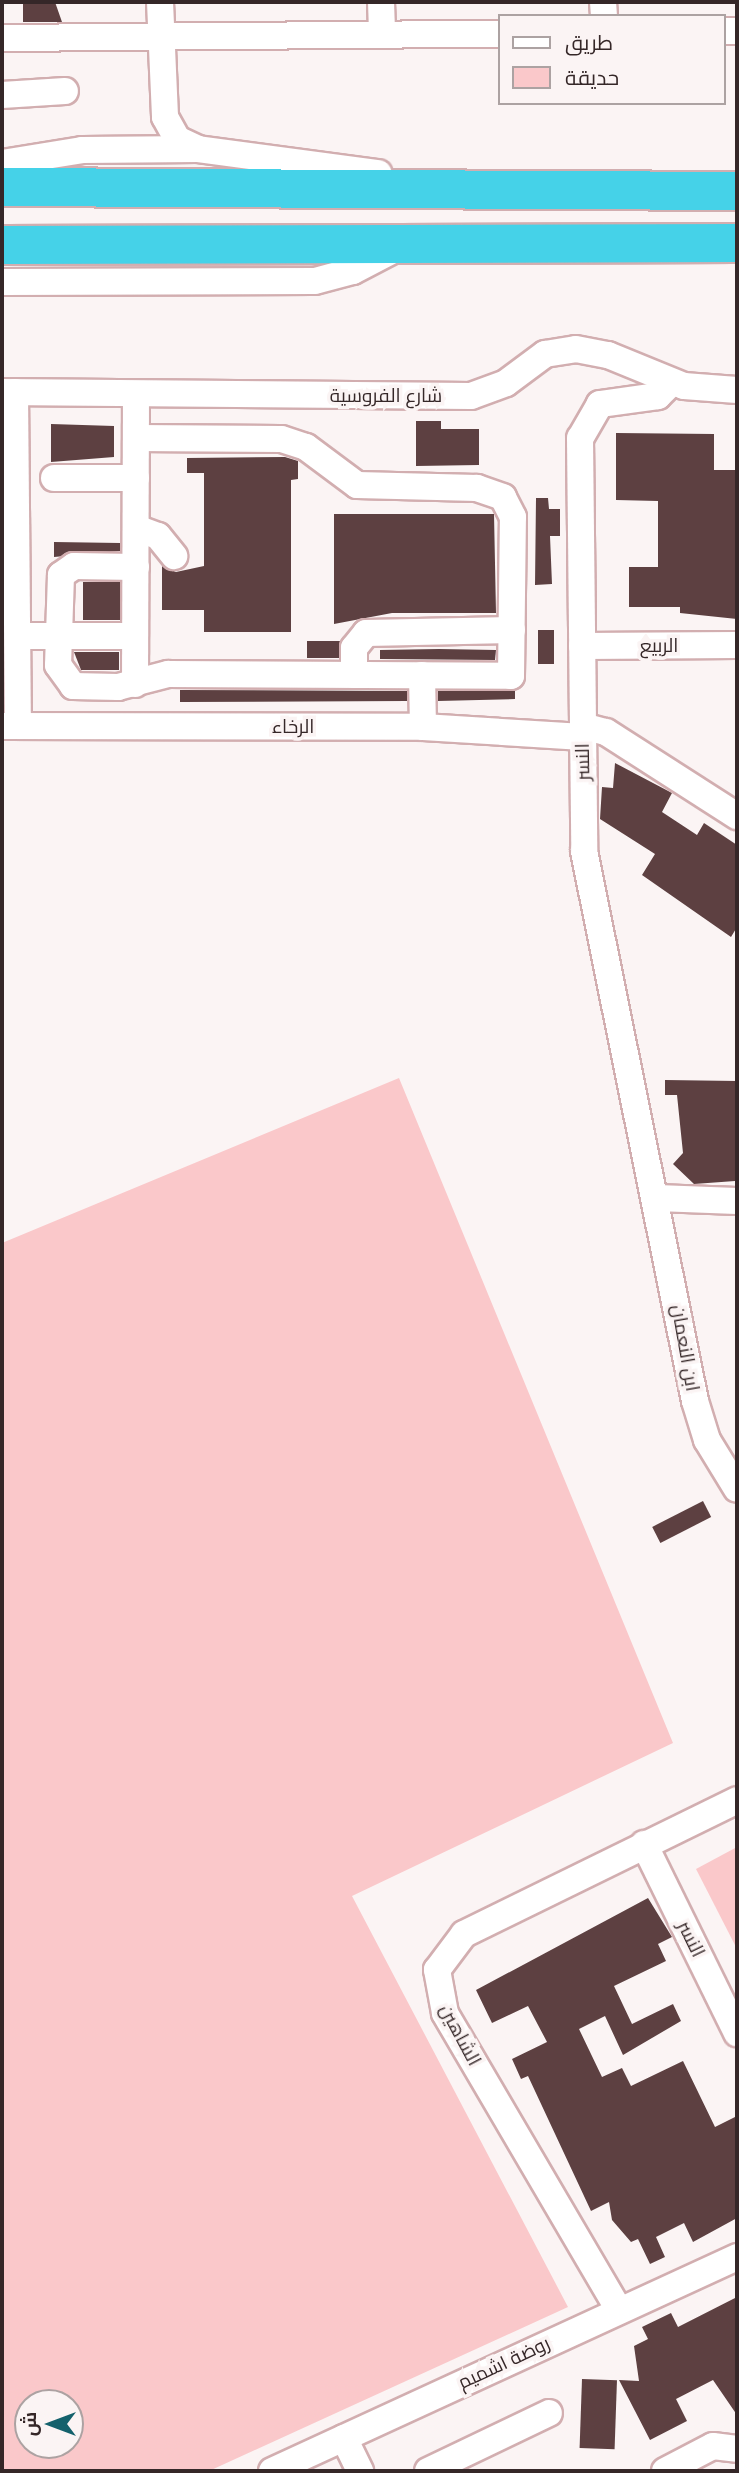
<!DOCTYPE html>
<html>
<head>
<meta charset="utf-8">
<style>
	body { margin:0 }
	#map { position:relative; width:739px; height:2473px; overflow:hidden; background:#fbf4f4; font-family:Montserrat,Cairo,sans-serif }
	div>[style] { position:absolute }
	.green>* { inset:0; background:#fac8ca }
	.building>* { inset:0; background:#5d4041; transform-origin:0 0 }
	.roads { filter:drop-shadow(2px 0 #d2aeb0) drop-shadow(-2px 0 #d2aeb0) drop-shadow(0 2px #d2aeb0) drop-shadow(0 -2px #d2aeb0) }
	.minor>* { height:26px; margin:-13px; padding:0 13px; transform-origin:13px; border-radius:13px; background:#fff }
	.highway>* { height:38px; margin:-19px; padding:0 19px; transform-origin:19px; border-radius:19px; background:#45d2e8 }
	span { translate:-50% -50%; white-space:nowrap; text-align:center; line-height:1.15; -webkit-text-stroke:7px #fbf4f4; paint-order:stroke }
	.street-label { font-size:19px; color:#352728 }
	.frame { position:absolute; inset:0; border:4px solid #352728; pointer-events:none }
	.legend { position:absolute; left:498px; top:14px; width:228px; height:91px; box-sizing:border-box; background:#fbf4f4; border:2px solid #aca2a2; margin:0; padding:9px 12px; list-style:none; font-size:21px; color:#352728 }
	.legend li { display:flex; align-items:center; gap:14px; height:35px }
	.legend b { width:35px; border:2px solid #aca2a2 }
	.north { position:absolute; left:14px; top:2389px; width:70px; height:70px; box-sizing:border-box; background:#fbf4f4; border:2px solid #aca2a2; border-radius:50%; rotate:270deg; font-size:19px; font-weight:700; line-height:28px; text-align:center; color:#352728 }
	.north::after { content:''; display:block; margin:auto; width:24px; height:32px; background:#14616c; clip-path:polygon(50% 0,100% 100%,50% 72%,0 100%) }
</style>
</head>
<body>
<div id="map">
	<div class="green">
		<i style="clip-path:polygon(evenodd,399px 1078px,673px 1743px,352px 1896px,568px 2307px,209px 2471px,2px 2471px,2px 1243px,399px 1078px,28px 2403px,70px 2403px,70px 2445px,28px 2445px,28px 2403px)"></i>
		<i style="clip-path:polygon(737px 1847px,737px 1949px,696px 1869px)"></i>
	</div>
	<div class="building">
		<i style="clip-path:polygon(23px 2px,55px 2px,62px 22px,23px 22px)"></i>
		<i style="clip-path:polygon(416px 421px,441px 421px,441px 429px,479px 429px,479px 465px,416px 466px)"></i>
		<i style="clip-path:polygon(51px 424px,114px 426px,114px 457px,51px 462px)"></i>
		<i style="clip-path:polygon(616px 433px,714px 434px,714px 470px,737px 470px,737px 619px,680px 613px,680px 607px,629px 607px,629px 567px,658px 567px,658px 501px,616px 500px)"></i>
		<i style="clip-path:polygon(285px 457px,298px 461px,298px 479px,291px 480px,291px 632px,204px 632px,204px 610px,162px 610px,162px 566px,176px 572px,204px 566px,204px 473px,187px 473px,187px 458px)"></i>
		<i style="clip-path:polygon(536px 498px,548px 498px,549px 509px,560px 509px,560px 536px,550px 536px,552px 584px,535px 585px)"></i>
		<i style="clip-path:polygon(334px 514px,494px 514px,496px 613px,392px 613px,334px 624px)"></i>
		<i style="clip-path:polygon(54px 542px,120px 543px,120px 551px,54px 557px)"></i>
		<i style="left:83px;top:582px;width:37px;height:38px"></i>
		<i style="left:538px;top:630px;width:16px;height:34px"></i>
		<i style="left:307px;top:641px;width:34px;height:17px"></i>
		<i style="clip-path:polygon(439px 649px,496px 650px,495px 660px,380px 659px,380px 650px)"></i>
		<i style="clip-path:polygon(74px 652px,119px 652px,119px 670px,81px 670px)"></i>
		<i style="clip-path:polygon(180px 690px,407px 691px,407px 701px,180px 702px)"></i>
		<i style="clip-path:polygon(438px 691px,515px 691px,515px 699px,438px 701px)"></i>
		<i style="clip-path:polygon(615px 763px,672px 793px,662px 812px,697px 835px,704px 823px,737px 845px,737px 927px,731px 937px,642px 875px,655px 854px,600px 819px,602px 787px,613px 788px)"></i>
		<i style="clip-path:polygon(665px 1080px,737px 1081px,735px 1181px,694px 1184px,673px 1164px,683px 1153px,677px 1095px,665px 1095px)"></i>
		<i style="left:703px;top:1501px;width:18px;height:57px;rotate:63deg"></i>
		<i style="clip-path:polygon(648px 1898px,672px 1937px,658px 1944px,666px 1961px,614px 1986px,632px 2024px,673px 2004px,681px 2021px,623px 2055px,605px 2016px,579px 2029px,602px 2077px,622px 2068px,631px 2086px,683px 2061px,715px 2127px,737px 2116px,737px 2218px,693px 2242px,684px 2223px,656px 2237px,665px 2257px,650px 2264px,638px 2239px,631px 2242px,612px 2220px,609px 2202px,591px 2211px,528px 2076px,521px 2079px,512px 2059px,547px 2042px,528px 2006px,492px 2023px,476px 1990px)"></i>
		<i style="clip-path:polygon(737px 2297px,737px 2415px,713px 2380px,676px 2399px,687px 2421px,650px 2440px,619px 2380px,639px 2381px,634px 2346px,648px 2339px,642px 2327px,671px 2313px,678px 2327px)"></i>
		<i style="left:582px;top:2379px;width:35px;height:69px;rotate:2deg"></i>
	</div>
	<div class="roads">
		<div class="minor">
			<i style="left:160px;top:2px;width:115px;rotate:87.5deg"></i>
			<i style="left:165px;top:117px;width:25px;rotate:61deg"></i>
			<i style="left:177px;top:139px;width:23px;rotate:25deg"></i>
			<i style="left:381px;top:2px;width:32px;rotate:88deg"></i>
			<i style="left:603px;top:2px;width:14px;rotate:86deg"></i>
			<i style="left:723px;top:31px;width:14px"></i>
			<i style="left:2px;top:38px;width:497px;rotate:-0.5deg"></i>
			<i style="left:2px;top:95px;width:63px;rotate:-3.6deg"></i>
			<i style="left:2px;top:163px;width:81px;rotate:-9.2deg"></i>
			<i style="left:82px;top:150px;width:116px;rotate:-0.5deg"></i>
			<i style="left:198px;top:149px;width:182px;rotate:7.6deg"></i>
			<i style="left:2px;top:282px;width:313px;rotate:-0.2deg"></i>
			<i style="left:315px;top:281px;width:39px;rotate:-15deg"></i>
			<i style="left:353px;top:271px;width:54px;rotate:-27.5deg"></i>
			<i style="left:672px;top:382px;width:20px;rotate:135deg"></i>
			<i style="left:658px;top:396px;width:59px;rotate:172.1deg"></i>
			<i style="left:600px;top:404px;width:39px;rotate:120deg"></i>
			<i style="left:580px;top:438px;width:413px;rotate:89.4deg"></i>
			<i style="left:584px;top:851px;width:561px;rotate:78.59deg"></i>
			<i style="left:695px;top:1401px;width:41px;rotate:72.9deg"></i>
			<i style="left:707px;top:1440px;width:57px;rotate:58.5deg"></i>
			<i style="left:2px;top:392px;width:469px;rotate:0.5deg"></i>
			<i style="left:471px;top:396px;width:37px;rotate:-20deg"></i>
			<i style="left:506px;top:383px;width:49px;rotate:-36.6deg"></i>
			<i style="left:545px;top:354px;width:31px;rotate:-9deg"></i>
			<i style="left:576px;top:349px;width:33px;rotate:11deg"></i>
			<i style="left:608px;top:355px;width:82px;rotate:22.2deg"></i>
			<i style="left:684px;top:386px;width:53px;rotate:4.3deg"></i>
			<i style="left:15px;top:392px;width:334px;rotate:89.5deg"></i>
			<i style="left:54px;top:478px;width:82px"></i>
			<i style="left:136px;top:528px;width:23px;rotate:20deg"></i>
			<i style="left:158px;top:536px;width:26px;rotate:51deg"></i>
			<i style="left:136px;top:567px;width:62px;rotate:-179.1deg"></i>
			<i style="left:74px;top:566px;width:16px;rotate:145deg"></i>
			<i style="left:61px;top:575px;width:90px;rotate:91.9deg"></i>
			<i style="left:58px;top:665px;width:26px;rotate:54deg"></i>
			<i style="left:73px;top:686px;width:45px;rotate:1.3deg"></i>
			<i style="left:118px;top:687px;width:52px;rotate:-14.6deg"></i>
			<i style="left:168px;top:674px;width:343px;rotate:0.3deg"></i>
			<i style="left:511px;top:676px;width:159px;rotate:-89.3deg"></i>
			<i style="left:513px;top:517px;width:22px;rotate:-117deg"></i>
			<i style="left:503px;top:497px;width:28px;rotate:-161deg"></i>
			<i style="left:477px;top:488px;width:120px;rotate:-178.6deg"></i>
			<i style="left:357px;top:485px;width:64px;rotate:-143.3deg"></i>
			<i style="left:306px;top:447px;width:26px;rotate:-162deg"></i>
			<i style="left:281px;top:439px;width:145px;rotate:-179.6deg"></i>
			<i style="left:18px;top:636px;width:117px"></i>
			<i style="left:582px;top:646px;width:155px;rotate:-0.4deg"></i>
			<i style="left:354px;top:675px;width:27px;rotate:-90deg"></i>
			<i style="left:354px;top:648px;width:19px;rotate:-51deg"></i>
			<i style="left:366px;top:633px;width:146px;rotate:-1.2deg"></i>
			<i style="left:422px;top:675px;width:52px;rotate:88.9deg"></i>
			<i style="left:135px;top:684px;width:289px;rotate:-89.8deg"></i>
			<i style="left:2px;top:726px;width:421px;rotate:0.1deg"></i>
			<i style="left:423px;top:727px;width:160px;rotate:3.6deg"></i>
			<i style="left:583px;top:726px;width:24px;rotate:15deg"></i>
			<i style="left:606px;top:732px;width:156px;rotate:32.7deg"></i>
			<i style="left:657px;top:1198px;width:80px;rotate:2.1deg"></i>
			<i style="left:644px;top:1844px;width:211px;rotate:63.8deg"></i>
			<i style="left:619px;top:2310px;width:344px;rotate:-120.4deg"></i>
			<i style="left:445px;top:2013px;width:44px;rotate:-100.5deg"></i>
			<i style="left:437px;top:1970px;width:45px;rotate:-53.1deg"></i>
			<i style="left:464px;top:1934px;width:304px;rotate:-26.1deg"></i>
			<i style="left:344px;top:2438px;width:37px;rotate:64deg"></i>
			<i style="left:272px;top:2471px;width:512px;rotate:-24.71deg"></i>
			<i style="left:428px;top:2471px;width:134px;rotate:-25.6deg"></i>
			<i style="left:665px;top:2471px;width:54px;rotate:-27.5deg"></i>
			<i style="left:713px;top:2446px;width:24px;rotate:7deg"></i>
		</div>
		<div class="highway">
			<i style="left:2px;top:187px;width:735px;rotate:0.31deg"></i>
			<i style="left:2px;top:245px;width:735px;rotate:-0.16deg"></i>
		</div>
	</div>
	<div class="street-label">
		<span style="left:386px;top:396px">شارع الفروسية</span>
		<span style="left:659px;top:646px">الربيع</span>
		<span style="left:293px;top:727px">الرخاء</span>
		<span style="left:583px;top:762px;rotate:-91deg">النسر</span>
		<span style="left:685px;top:1348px;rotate:80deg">ابن النعمان</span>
		<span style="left:691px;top:1939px;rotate:64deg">النسر</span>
		<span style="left:460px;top:2035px;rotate:62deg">الشاهين</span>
		<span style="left:504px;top:2363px;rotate:-25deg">روضة اشميم</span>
	</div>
	<div class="frame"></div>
	<ul class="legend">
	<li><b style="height:9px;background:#fff"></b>طريق</li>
	<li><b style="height:19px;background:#fac8ca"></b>حديقة</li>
	</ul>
	<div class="north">ش</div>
</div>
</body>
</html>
